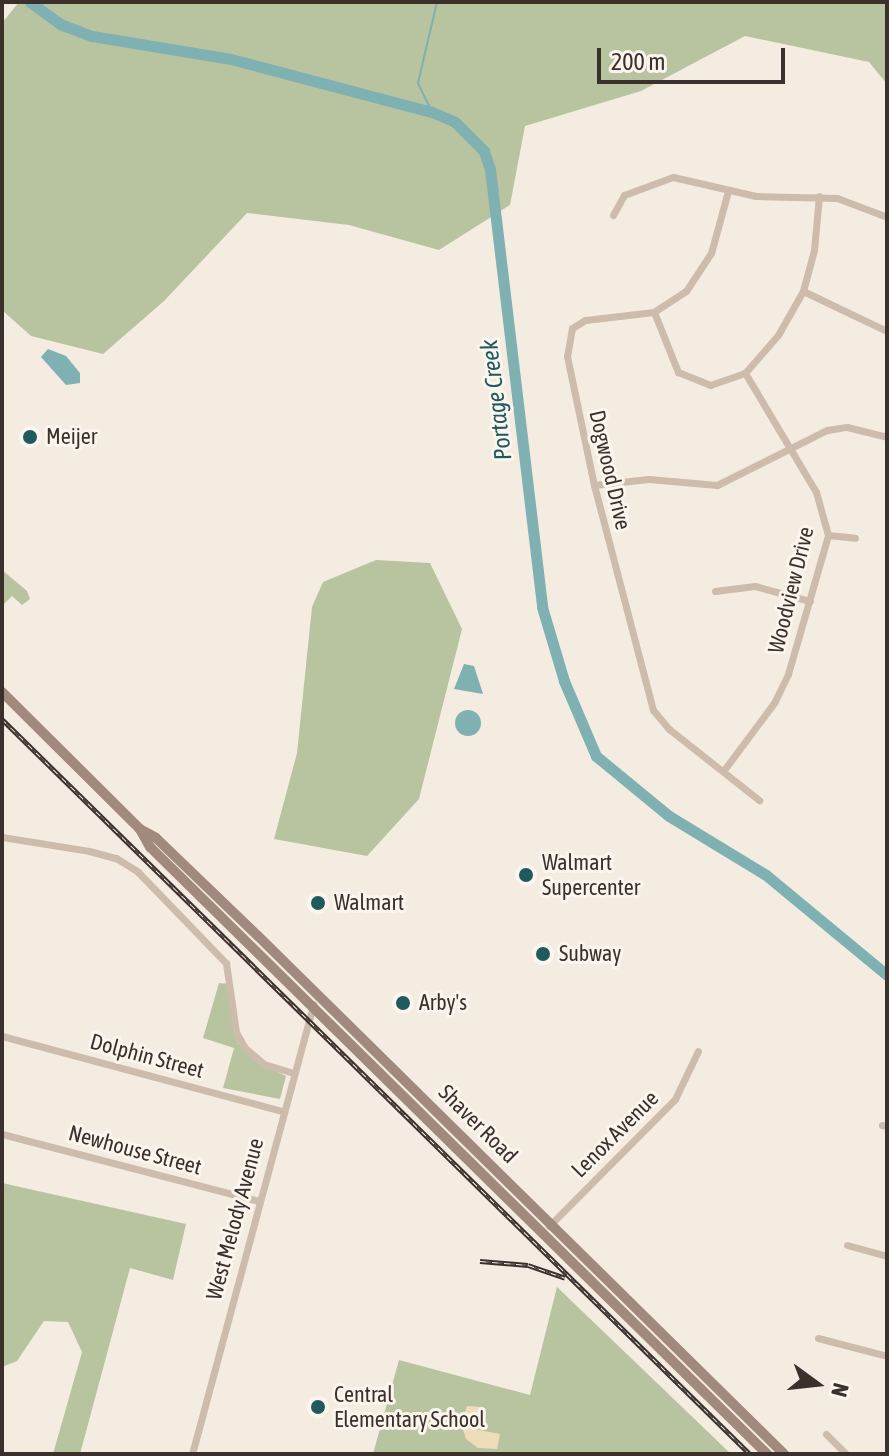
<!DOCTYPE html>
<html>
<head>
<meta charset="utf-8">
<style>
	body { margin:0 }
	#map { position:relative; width:889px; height:1456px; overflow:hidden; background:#f4ebe1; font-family:"Asap Condensed",sans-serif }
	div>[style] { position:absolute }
	.green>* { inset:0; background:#b8c4a0 }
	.sand>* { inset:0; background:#efdcb8 }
	.water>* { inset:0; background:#7fb0b2 }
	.round { border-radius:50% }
	.stream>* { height:2px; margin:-1px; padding:0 1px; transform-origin:1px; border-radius:1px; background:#7fb0b2 }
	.river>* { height:11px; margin:-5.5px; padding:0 5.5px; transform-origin:5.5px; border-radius:5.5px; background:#7fb0b2 }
	.street>* { height:7px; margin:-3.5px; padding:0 3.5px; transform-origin:3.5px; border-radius:3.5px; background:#cdbbac }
	.secondary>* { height:10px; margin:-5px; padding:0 5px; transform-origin:5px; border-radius:5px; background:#a18a7d }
	.rail>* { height:5px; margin-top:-2.5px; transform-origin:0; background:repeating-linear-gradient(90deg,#fbf5ee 0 6px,#3b302b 0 12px); box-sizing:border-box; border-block:2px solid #3b302b }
	.dots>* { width:22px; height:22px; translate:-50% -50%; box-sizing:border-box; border:4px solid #fbf5ee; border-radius:50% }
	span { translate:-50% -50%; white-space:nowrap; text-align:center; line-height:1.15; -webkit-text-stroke:6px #fbf5ee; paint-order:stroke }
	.poi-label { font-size:22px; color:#3b302b }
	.left { translate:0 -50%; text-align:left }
	.street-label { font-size:22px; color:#3b302b }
	.water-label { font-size:24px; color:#1f5a5e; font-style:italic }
	.frame { position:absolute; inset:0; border:4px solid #3b302b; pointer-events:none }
	.north { position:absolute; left:777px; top:1344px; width:80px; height:80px; -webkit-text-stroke:6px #fbf5ee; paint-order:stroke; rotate:105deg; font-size:22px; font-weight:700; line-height:32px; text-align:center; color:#3b302b }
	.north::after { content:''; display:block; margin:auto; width:28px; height:36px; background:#3b302b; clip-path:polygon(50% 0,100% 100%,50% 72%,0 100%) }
	.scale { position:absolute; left:597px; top:48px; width:188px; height:36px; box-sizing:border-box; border:4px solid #3b302b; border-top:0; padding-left:10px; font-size:24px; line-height:28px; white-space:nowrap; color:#3b302b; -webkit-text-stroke:6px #fbf5ee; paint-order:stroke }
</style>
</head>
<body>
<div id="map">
	<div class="green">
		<i style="clip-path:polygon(19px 2px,887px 2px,887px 84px,869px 62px,745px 36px,641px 91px,525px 126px,510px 205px,439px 250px,349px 225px,247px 213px,164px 301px,103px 354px,31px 336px,2px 310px,2px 23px)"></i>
		<i style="clip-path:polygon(376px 560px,430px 563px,462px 629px,419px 799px,367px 856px,274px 839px,297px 753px,312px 607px,323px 582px)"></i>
		<i style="clip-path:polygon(2px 570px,27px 591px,30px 599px,22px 605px,12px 596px,2px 606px)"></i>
		<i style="clip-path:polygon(219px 983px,229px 984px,238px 1043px,255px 1061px,286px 1076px,280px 1099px,223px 1088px,234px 1048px,203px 1038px)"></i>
		<i style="clip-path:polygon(2px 1183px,186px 1224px,173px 1280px,130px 1268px,80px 1454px,53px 1454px,82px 1352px,68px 1322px,44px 1321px,17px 1361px,2px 1367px)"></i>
		<i style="clip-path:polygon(557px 1287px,731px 1454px,373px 1454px,399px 1360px,530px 1395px)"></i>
	</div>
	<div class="sand">
		<i style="clip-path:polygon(467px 1406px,482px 1407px,474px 1429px,500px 1434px,497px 1449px,478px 1448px,466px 1439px,461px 1423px)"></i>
	</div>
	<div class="water">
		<i style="clip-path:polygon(48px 349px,66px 356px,80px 373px,80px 383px,66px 385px,41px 357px)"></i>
		<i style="clip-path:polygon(464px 664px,474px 666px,483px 694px,454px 689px)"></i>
		<i class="round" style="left:455px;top:710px;width:26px;height:26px"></i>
	</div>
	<div class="stream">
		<i style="left:432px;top:112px;width:32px;rotate:-116deg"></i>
		<i style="left:418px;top:83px;width:83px;rotate:-76.8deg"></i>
	</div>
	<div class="river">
		<i style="left:30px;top:2px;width:37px;rotate:36deg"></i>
		<i style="left:60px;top:24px;width:34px;rotate:21deg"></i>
		<i style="left:92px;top:36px;width:141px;rotate:9.4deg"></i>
		<i style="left:231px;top:59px;width:208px;rotate:14.8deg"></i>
		<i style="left:432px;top:112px;width:25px;rotate:23deg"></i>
		<i style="left:455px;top:122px;width:41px;rotate:45deg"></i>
		<i style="left:484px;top:151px;width:19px;rotate:72deg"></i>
		<i style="left:490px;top:169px;width:441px;rotate:83.2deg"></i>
		<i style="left:542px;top:607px;width:77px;rotate:73.4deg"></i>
		<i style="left:564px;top:681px;width:82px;rotate:66.9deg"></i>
		<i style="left:596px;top:756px;width:94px;rotate:39.4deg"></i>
		<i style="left:669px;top:816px;width:114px;rotate:31.3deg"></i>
		<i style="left:766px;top:875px;width:157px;rotate:39.6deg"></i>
	</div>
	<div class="street">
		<i style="left:728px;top:191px;width:64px;rotate:105.3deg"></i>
		<i style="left:711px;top:253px;width:45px;rotate:123.3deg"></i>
		<i style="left:686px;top:291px;width:38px;rotate:147deg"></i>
		<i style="left:654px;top:312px;width:69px;rotate:173.4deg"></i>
		<i style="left:585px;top:320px;width:15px;rotate:148deg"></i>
		<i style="left:572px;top:328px;width:28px;rotate:100deg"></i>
		<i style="left:567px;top:356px;width:132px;rotate:78.2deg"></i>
		<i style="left:594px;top:485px;width:233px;rotate:75.3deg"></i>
		<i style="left:653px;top:710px;width:25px;rotate:50deg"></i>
		<i style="left:669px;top:729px;width:115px;rotate:38.3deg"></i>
		<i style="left:613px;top:215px;width:23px;rotate:-61deg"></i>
		<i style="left:624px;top:195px;width:52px;rotate:-20.2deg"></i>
		<i style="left:673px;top:177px;width:85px;rotate:12.9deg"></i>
		<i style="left:756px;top:196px;width:81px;rotate:1.4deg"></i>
		<i style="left:837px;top:198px;width:53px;rotate:20.8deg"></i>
		<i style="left:803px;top:291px;width:93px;rotate:25.5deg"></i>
		<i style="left:654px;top:312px;width:65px;rotate:68.2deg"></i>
		<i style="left:678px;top:372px;width:35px;rotate:22deg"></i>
		<i style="left:710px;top:385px;width:37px;rotate:-19deg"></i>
		<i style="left:745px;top:373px;width:50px;rotate:-49deg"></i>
		<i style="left:778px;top:335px;width:51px;rotate:-60.4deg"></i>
		<i style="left:803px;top:291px;width:42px;rotate:-75deg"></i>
		<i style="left:814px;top:250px;width:54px;rotate:-84.7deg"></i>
		<i style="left:594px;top:485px;width:55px;rotate:-6.2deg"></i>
		<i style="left:649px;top:479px;width:68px;rotate:5deg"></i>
		<i style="left:717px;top:485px;width:123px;rotate:-26.6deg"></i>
		<i style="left:827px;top:430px;width:20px;rotate:-9deg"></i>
		<i style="left:847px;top:427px;width:41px;rotate:14deg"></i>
		<i style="left:828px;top:535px;width:27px;rotate:6deg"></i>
		<i style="left:715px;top:591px;width:40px;rotate:-7.1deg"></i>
		<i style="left:755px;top:586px;width:57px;rotate:15.3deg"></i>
		<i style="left:724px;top:770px;width:84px;rotate:-53.3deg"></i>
		<i style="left:774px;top:703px;width:32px;rotate:-64deg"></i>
		<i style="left:788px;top:674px;width:145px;rotate:-73.9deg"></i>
		<i style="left:828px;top:535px;width:45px;rotate:-105.6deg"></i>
		<i style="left:816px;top:492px;width:139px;rotate:-120.8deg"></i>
		<i style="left:2px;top:837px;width:88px;rotate:9.1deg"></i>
		<i style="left:89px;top:851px;width:28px;rotate:15deg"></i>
		<i style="left:116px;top:858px;width:26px;rotate:32deg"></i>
		<i style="left:138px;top:872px;width:127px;rotate:46deg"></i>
		<i style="left:226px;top:963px;width:70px;rotate:81.8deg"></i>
		<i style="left:236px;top:1032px;width:18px;rotate:61deg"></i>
		<i style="left:245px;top:1048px;width:25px;rotate:40deg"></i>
		<i style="left:264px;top:1064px;width:30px;rotate:17deg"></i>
		<i style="left:2px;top:1036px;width:290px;rotate:15deg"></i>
		<i style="left:882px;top:1125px;width:5px;rotate:11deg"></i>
		<i style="left:2px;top:1134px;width:266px;rotate:14.6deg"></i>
		<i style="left:549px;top:1226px;width:179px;rotate:-45.2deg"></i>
		<i style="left:675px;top:1099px;width:53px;rotate:-64.4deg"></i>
		<i style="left:847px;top:1245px;width:41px;rotate:15.4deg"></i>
		<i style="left:818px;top:1338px;width:71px;rotate:14.6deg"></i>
		<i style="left:826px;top:1434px;width:28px;rotate:45deg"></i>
		<i style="left:192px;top:1454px;width:466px;rotate:-74.9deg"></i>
	</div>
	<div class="secondary">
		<i style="left:2px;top:692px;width:194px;rotate:44.8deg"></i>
		<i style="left:140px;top:829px;width:21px;rotate:61deg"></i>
		<i style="left:150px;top:847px;width:866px;rotate:44.53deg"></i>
		<i style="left:140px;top:829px;width:18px;rotate:29deg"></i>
		<i style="left:156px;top:838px;width:141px;rotate:43.9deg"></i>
		<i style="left:258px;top:936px;width:738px;rotate:44.56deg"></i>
	</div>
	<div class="rail">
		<i style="left:2px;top:719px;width:1049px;rotate:44.5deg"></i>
		<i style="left:480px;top:1261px;width:48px;rotate:4.8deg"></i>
		<i style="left:528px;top:1265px;width:39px;rotate:19deg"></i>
	</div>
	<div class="dots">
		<i style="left:30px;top:437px;background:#1f5a5e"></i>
		<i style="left:526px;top:875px;background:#1f5a5e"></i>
		<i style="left:318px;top:903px;background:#1f5a5e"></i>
		<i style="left:543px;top:954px;background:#1f5a5e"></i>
		<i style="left:403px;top:1003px;background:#1f5a5e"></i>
		<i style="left:318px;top:1407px;background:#1f5a5e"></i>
	</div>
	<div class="poi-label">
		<span class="left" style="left:46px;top:437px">Meijer</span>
		<span class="left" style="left:542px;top:875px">Walmart<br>Supercenter</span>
		<span class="left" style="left:334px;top:903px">Walmart</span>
		<span class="left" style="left:559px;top:954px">Subway</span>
		<span class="left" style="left:419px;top:1003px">Arby's</span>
		<span class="left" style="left:334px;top:1407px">Central<br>Elementary School</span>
	</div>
	<div class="street-label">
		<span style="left:610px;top:470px;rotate:77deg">Dogwood Drive</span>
		<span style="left:791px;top:590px;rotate:-76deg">Woodview Drive</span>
		<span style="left:147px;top:1056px;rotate:15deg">Dolphin Street</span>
		<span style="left:478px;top:1124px;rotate:45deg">Shaver Road</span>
		<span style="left:615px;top:1134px;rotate:-45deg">Lenox Avenue</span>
		<span style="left:135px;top:1150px;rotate:15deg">Newhouse Street</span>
		<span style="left:235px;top:1219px;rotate:-75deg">West Melody Avenue</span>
	</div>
	<div class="water-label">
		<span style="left:496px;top:400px;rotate:-97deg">Portage Creek</span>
	</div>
	<div class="frame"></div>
	<div class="north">N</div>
	<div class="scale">200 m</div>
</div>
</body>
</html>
